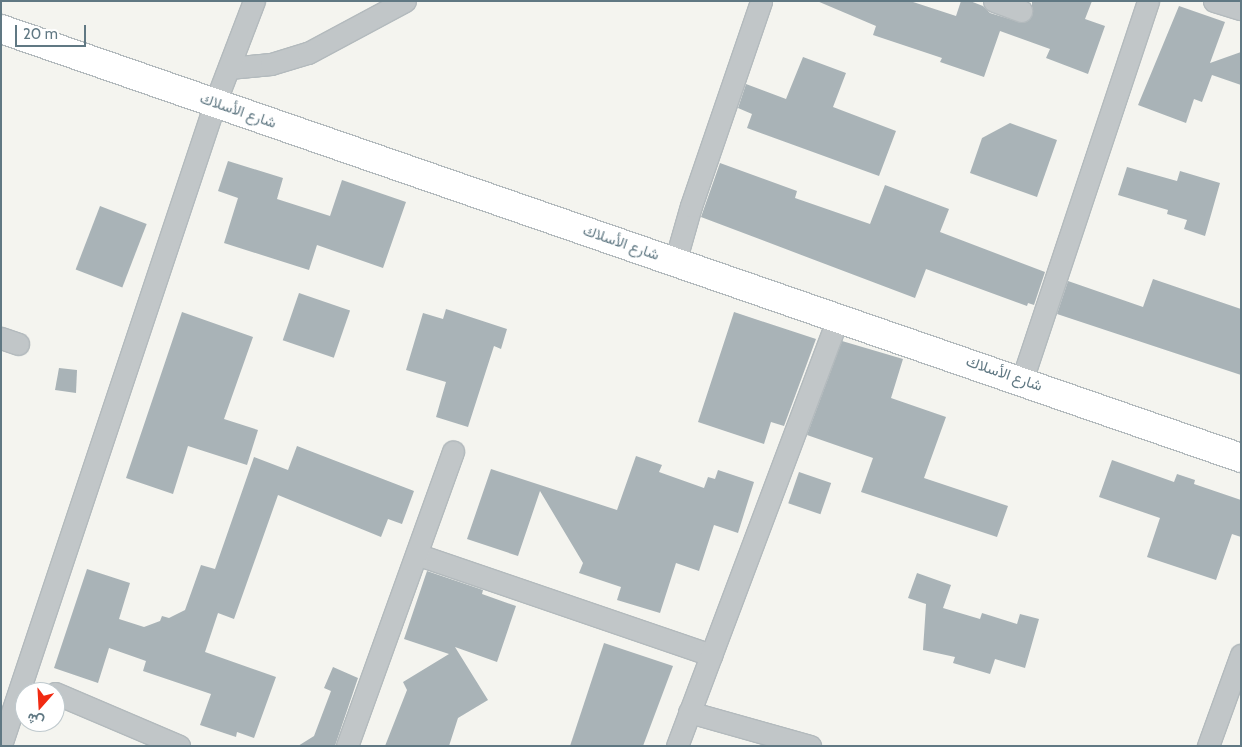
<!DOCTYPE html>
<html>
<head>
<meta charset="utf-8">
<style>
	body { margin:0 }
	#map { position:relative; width:1242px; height:747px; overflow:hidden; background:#f4f4ef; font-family:Cabin,Vazirmatn,sans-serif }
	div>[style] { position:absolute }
	.building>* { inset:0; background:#a9b3b7; transform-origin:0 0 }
	.roads { filter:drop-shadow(1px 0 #b3babd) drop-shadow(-1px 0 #b3babd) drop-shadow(0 1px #b3babd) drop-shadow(0 -1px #b3babd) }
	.street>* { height:21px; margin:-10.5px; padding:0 10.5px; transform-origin:10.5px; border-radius:10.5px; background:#c1c6c8 }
	.secondary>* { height:28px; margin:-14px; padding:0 14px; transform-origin:14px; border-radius:14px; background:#fff }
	span { translate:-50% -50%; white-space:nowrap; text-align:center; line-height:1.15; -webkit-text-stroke:5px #fff; paint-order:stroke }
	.street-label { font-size:15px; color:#607883 }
	.frame { position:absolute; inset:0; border:2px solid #607883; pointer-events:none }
	.north { position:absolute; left:15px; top:682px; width:50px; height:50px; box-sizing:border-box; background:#fff; border:1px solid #bfc9cd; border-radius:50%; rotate:199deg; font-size:14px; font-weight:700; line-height:20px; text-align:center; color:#607883 }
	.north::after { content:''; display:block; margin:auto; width:18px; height:22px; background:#f12a12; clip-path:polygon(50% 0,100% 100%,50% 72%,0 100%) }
	.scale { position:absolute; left:15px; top:25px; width:71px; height:22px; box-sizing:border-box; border:2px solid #607883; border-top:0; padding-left:6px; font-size:15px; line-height:18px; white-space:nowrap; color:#607883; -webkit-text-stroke:4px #fff; paint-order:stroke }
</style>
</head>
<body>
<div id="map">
	<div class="building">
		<i style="clip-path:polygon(817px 1px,910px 1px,956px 16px,961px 1px,970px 1px,983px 6px,990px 13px,1023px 23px,1032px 16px,1032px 1px,1092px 1px,1085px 19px,1105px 26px,1088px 74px,1046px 58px,1050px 49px,1000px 31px,984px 77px,940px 62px,942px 58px,873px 35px,876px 26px)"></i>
		<i style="clip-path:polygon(1179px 6px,1225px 22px,1210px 63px,1241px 52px,1241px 85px,1212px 75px,1202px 102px,1194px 99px,1186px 123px,1138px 105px)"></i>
		<i style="clip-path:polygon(803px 57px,846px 73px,833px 107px,896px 131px,879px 176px,747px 128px,752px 114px,738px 108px,746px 84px,786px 99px)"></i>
		<i style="clip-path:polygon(1010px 123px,1057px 140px,1037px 197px,970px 173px,982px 138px)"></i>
		<i style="clip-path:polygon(228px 161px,283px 178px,277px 199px,330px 216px,342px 180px,406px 202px,383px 268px,317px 245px,309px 270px,224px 243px,238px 198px,218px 191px)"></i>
		<i style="clip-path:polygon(720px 163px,797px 191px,795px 198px,870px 224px,885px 185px,949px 209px,940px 232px,1045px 272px,1034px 305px,1028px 303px,1027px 306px,926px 269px,915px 298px,701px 217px)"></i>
		<i style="clip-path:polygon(1127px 167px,1177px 181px,1180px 171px,1220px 183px,1205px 236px,1184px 229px,1187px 220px,1167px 214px,1168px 210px,1118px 195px)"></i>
		<i style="left:100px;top:206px;width:50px;height:68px;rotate:21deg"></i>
		<i style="clip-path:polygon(1153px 279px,1241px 309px,1241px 375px,1057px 314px,1068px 281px,1143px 307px)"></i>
		<i style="left:299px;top:293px;width:54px;height:50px;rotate:19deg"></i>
		<i style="clip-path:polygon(446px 309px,507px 329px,501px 349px,494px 346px,468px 427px,436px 417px,446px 382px,406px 370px,423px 313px,443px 319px)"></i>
		<i style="clip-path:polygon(182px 312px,253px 337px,224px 419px,258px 430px,247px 465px,188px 446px,173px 494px,126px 478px)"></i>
		<i style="clip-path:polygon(734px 312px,816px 339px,784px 426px,771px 422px,764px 444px,698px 422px)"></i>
		<i style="clip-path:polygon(842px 341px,903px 359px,891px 398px,946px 417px,924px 478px,1008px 506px,997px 537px,861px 492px,873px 458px,807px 435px)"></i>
		<i style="clip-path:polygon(59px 368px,77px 370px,76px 393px,55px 390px)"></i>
		<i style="clip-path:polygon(297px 446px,414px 491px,402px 524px,388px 519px,381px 537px,278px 495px,234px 619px,218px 613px,205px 652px,276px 677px,254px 738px,237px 732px,236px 737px,200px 725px,211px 694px,143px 671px,146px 661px,109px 648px,98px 683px,54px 668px,87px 569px,130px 583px,119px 619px,144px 627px,160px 621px,162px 616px,169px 618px,185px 610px,201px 565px,215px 569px,254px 457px,288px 470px)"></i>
		<i style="clip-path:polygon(636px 456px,662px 465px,659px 472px,704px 488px,708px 477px,715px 479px,718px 470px,754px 482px,738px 533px,714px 525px,699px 571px,676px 563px,660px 613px,617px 600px,621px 587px,579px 573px,583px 563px,540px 491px,518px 556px,467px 539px,491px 469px,617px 510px)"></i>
		<i style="clip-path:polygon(1112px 460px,1174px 482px,1177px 474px,1195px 480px,1194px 484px,1241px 500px,1241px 537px,1232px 534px,1216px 580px,1147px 557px,1160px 518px,1099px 497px)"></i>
		<i style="left:799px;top:472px;width:34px;height:33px;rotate:19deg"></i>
		<i style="clip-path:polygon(427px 571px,483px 590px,482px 594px,516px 606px,497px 662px,455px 647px,488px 700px,458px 718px,449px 746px,385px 746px,407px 690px,403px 682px,449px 654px,404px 639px)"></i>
		<i style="clip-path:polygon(917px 573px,951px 585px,943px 608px,980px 619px,982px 613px,1017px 624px,1020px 614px,1039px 619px,1025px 668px,995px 659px,990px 674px,953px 663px,955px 657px,923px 650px,926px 604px,908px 598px)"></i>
		<i style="clip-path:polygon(604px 643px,673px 666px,643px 746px,570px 746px)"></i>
		<i style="clip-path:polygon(333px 667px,358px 678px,335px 746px,298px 746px,314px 736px,331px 691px,324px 688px)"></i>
	</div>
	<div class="roads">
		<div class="street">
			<i style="left:994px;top:1px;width:29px;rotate:20deg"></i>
			<i style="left:1214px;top:1px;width:28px;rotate:17deg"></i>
			<i style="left:229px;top:68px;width:42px;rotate:-5.4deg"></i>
			<i style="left:271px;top:64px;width:39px;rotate:-17deg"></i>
			<i style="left:308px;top:53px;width:110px;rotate:-28.2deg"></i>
			<i style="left:675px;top:262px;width:58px;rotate:-74.1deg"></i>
			<i style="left:691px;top:206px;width:217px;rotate:-71.1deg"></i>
			<i style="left:1px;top:338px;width:18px;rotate:19deg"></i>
			<i style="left:1022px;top:380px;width:399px;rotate:-71.6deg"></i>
			<i style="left:419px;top:555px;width:309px;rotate:18.9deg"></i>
			<i style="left:55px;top:693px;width:135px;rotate:23.1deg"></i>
			<i style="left:689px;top:712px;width:126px;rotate:15.7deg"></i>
			<i style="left:1px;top:745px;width:677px;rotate:-71.57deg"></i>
			<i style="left:215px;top:103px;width:109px;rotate:-69.1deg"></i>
			<i style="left:347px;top:746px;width:313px;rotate:-70.2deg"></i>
			<i style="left:677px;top:746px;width:458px;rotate:-69.4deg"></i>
			<i style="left:1208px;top:746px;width:97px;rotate:-70.1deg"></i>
		</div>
		<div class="secondary">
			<i style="left:1px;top:29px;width:1312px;rotate:19.08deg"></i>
		</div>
	</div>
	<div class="street-label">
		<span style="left:238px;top:111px;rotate:19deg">شارع الأسلاك</span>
		<span style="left:621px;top:243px;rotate:19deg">شارع الأسلاك</span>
		<span style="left:1004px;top:374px;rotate:19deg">شارع الأسلاك</span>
	</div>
	<div class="frame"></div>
	<div class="north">ش</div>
	<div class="scale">20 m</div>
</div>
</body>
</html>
